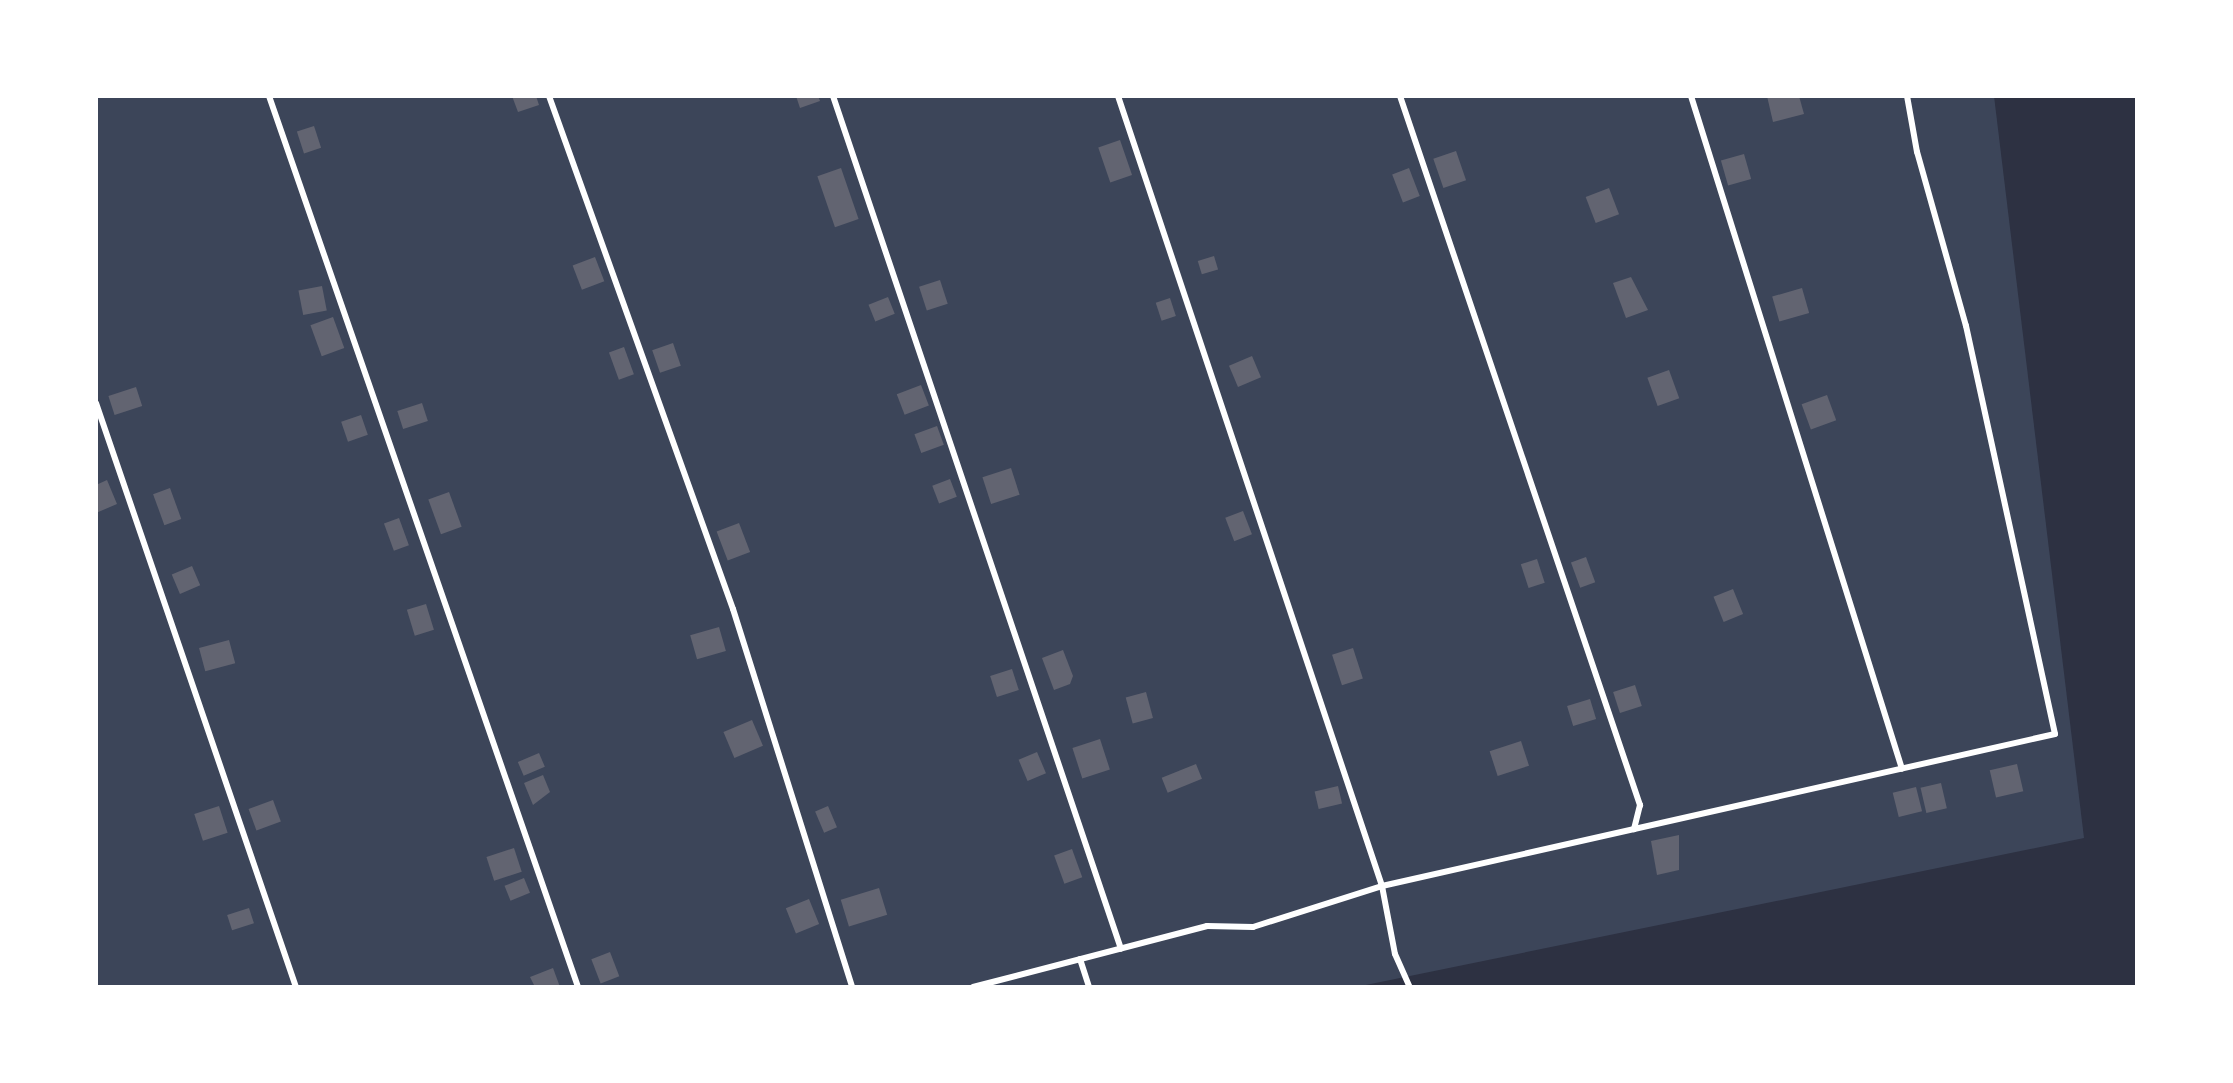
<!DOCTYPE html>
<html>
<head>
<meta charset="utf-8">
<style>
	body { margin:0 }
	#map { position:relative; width:2233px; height:1083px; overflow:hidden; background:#2d3142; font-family:Inter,sans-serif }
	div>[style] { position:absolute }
	.green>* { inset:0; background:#3c4559 }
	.building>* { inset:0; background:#626471; transform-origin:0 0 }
	.service>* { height:6px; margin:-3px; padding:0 3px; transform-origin:3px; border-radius:3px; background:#fff }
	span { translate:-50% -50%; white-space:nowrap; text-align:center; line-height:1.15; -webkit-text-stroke:8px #fff; paint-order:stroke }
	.frame { position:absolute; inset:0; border:98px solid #fff; pointer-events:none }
</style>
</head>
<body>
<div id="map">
	<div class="green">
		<i style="clip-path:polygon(96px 96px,1994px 96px,2084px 838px,1356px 987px,96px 987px)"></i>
	</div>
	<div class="building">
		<i style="clip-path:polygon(512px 96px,536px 96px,539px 105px,518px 112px)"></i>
		<i style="clip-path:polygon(796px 96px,818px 96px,820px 101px,800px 108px)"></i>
		<i style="clip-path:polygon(1767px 96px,1799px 96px,1804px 114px,1773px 122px)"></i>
		<i style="left:314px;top:126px;width:23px;height:18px;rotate:72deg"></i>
		<i style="left:1120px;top:140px;width:37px;height:23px;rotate:71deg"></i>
		<i style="left:1456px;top:151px;width:31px;height:24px;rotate:71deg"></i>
		<i style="left:1744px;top:154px;width:26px;height:24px;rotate:74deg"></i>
		<i style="left:841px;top:168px;width:54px;height:25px;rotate:71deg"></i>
		<i style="left:1409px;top:168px;width:30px;height:18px;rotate:69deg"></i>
		<i style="left:1609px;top:188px;width:28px;height:25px;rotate:69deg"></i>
		<i style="left:1214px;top:256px;width:14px;height:17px;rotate:73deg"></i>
		<i style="left:595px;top:257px;width:26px;height:24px;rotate:69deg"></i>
		<i style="clip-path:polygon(1631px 277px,1648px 310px,1626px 318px,1613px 283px)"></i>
		<i style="left:940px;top:280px;width:25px;height:22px;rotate:72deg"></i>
		<i style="left:322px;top:286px;width:25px;height:24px;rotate:79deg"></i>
		<i style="left:1802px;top:288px;width:26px;height:31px;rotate:74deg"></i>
		<i style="left:888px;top:297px;width:18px;height:21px;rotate:68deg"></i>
		<i style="left:1170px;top:298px;width:19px;height:15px;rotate:72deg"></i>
		<i style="left:333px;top:317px;width:33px;height:24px;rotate:70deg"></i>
		<i style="left:673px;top:343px;width:24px;height:22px;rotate:71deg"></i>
		<i style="left:624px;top:347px;width:29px;height:16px;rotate:70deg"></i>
		<i style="left:1252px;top:356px;width:23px;height:25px;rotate:67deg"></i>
		<i style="left:1669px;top:370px;width:30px;height:23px;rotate:70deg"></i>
		<i style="left:921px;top:385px;width:22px;height:26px;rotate:69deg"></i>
		<i style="left:136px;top:387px;width:20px;height:29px;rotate:72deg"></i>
		<i style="left:1827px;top:395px;width:27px;height:27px;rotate:70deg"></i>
		<i style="left:422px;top:403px;width:19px;height:26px;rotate:72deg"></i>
		<i style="left:361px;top:415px;width:21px;height:21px;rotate:71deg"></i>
		<i style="left:937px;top:426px;width:20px;height:24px;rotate:70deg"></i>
		<i style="left:1011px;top:468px;width:28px;height:30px;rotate:72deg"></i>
		<i style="left:950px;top:479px;width:19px;height:19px;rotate:69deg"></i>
		<i style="clip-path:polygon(107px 480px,117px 504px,96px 513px,96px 485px)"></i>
		<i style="left:170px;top:488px;width:33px;height:18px;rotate:70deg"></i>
		<i style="left:449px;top:492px;width:37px;height:22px;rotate:70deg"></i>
		<i style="left:1243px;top:511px;width:25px;height:19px;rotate:69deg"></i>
		<i style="left:399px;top:518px;width:29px;height:16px;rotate:70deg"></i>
		<i style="left:739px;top:523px;width:31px;height:24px;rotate:69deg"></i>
		<i style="left:1586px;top:557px;width:27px;height:16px;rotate:70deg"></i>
		<i style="left:1537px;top:559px;width:25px;height:17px;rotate:72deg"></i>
		<i style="left:192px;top:566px;width:21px;height:22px;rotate:67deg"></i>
		<i style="left:1733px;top:589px;width:27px;height:21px;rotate:68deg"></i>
		<i style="left:426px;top:604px;width:27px;height:20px;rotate:73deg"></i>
		<i style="left:719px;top:627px;width:25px;height:30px;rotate:74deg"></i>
		<i style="left:229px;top:640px;width:24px;height:31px;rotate:75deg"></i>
		<i style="left:1353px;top:648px;width:32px;height:22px;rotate:72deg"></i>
		<i style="clip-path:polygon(1063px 650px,1073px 676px,1070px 684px,1054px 690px,1042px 658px)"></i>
		<i style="left:1012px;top:669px;width:22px;height:23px;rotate:72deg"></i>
		<i style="left:1635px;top:685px;width:22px;height:23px;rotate:72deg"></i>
		<i style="left:1146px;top:692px;width:27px;height:21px;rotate:75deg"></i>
		<i style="left:1590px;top:699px;width:21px;height:24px;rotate:73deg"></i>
		<i style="left:752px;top:720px;width:28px;height:31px;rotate:67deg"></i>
		<i style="left:1100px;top:739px;width:32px;height:29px;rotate:72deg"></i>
		<i style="left:1521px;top:741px;width:26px;height:33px;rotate:72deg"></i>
		<i style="left:1037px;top:752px;width:23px;height:20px;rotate:67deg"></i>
		<i style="left:539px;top:753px;width:15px;height:23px;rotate:67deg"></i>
		<i style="left:1196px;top:764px;width:16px;height:37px;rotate:68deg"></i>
		<i style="left:2017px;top:764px;width:28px;height:28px;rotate:77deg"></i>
		<i style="clip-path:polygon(543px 775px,550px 792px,533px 805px,524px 783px)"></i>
		<i style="left:1941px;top:783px;width:26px;height:21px;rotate:77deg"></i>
		<i style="left:1338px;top:786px;width:18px;height:24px;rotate:77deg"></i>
		<i style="left:1916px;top:787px;width:25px;height:24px;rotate:76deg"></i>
		<i style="left:273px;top:800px;width:23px;height:26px;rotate:70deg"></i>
		<i style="left:219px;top:806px;width:28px;height:26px;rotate:72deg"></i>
		<i style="left:828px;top:806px;width:23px;height:14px;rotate:67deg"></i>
		<i style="clip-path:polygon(1679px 835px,1679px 870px,1657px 875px,1651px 841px)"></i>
		<i style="left:514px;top:848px;width:25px;height:29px;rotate:72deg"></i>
		<i style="left:1072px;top:849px;width:30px;height:19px;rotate:70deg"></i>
		<i style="left:524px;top:878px;width:16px;height:21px;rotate:68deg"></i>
		<i style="left:879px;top:888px;width:28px;height:40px;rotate:73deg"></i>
		<i style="left:809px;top:899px;width:27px;height:25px;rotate:68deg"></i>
		<i style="left:249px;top:908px;width:16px;height:23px;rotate:72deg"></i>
		<i style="left:610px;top:952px;width:26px;height:20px;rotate:69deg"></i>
		<i style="clip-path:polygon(553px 968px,560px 987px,535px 987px,530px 977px)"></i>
	</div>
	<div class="service">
		<i style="left:269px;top:96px;width:943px;rotate:70.87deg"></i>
		<i style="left:549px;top:96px;width:545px;rotate:70.27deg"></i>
		<i style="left:733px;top:609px;width:396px;rotate:72.5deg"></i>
		<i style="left:833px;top:96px;width:900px;rotate:71.34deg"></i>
		<i style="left:1118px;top:96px;width:833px;rotate:71.52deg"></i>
		<i style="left:1382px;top:886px;width:69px;rotate:79.2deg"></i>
		<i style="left:1395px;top:954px;width:36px;rotate:66deg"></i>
		<i style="left:1400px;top:96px;width:749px;rotate:71.3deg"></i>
		<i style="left:1640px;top:805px;width:25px;rotate:104deg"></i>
		<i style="left:1691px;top:96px;width:705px;rotate:72.59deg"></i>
		<i style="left:96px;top:403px;width:617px;rotate:71.1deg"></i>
		<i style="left:1080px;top:959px;width:29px;rotate:72deg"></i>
		<i style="left:973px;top:987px;width:242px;rotate:-14.6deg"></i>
		<i style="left:1207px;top:926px;width:46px;rotate:1.2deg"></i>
		<i style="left:1253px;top:927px;width:135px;rotate:-17.6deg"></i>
		<i style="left:1382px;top:886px;width:690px;rotate:-12.73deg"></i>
		<i style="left:2055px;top:734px;width:418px;rotate:-102.3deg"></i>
		<i style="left:1966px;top:326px;width:181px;rotate:-105.7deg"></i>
		<i style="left:1917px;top:152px;width:57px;rotate:-100.1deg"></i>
	</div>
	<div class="frame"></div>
</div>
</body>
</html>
